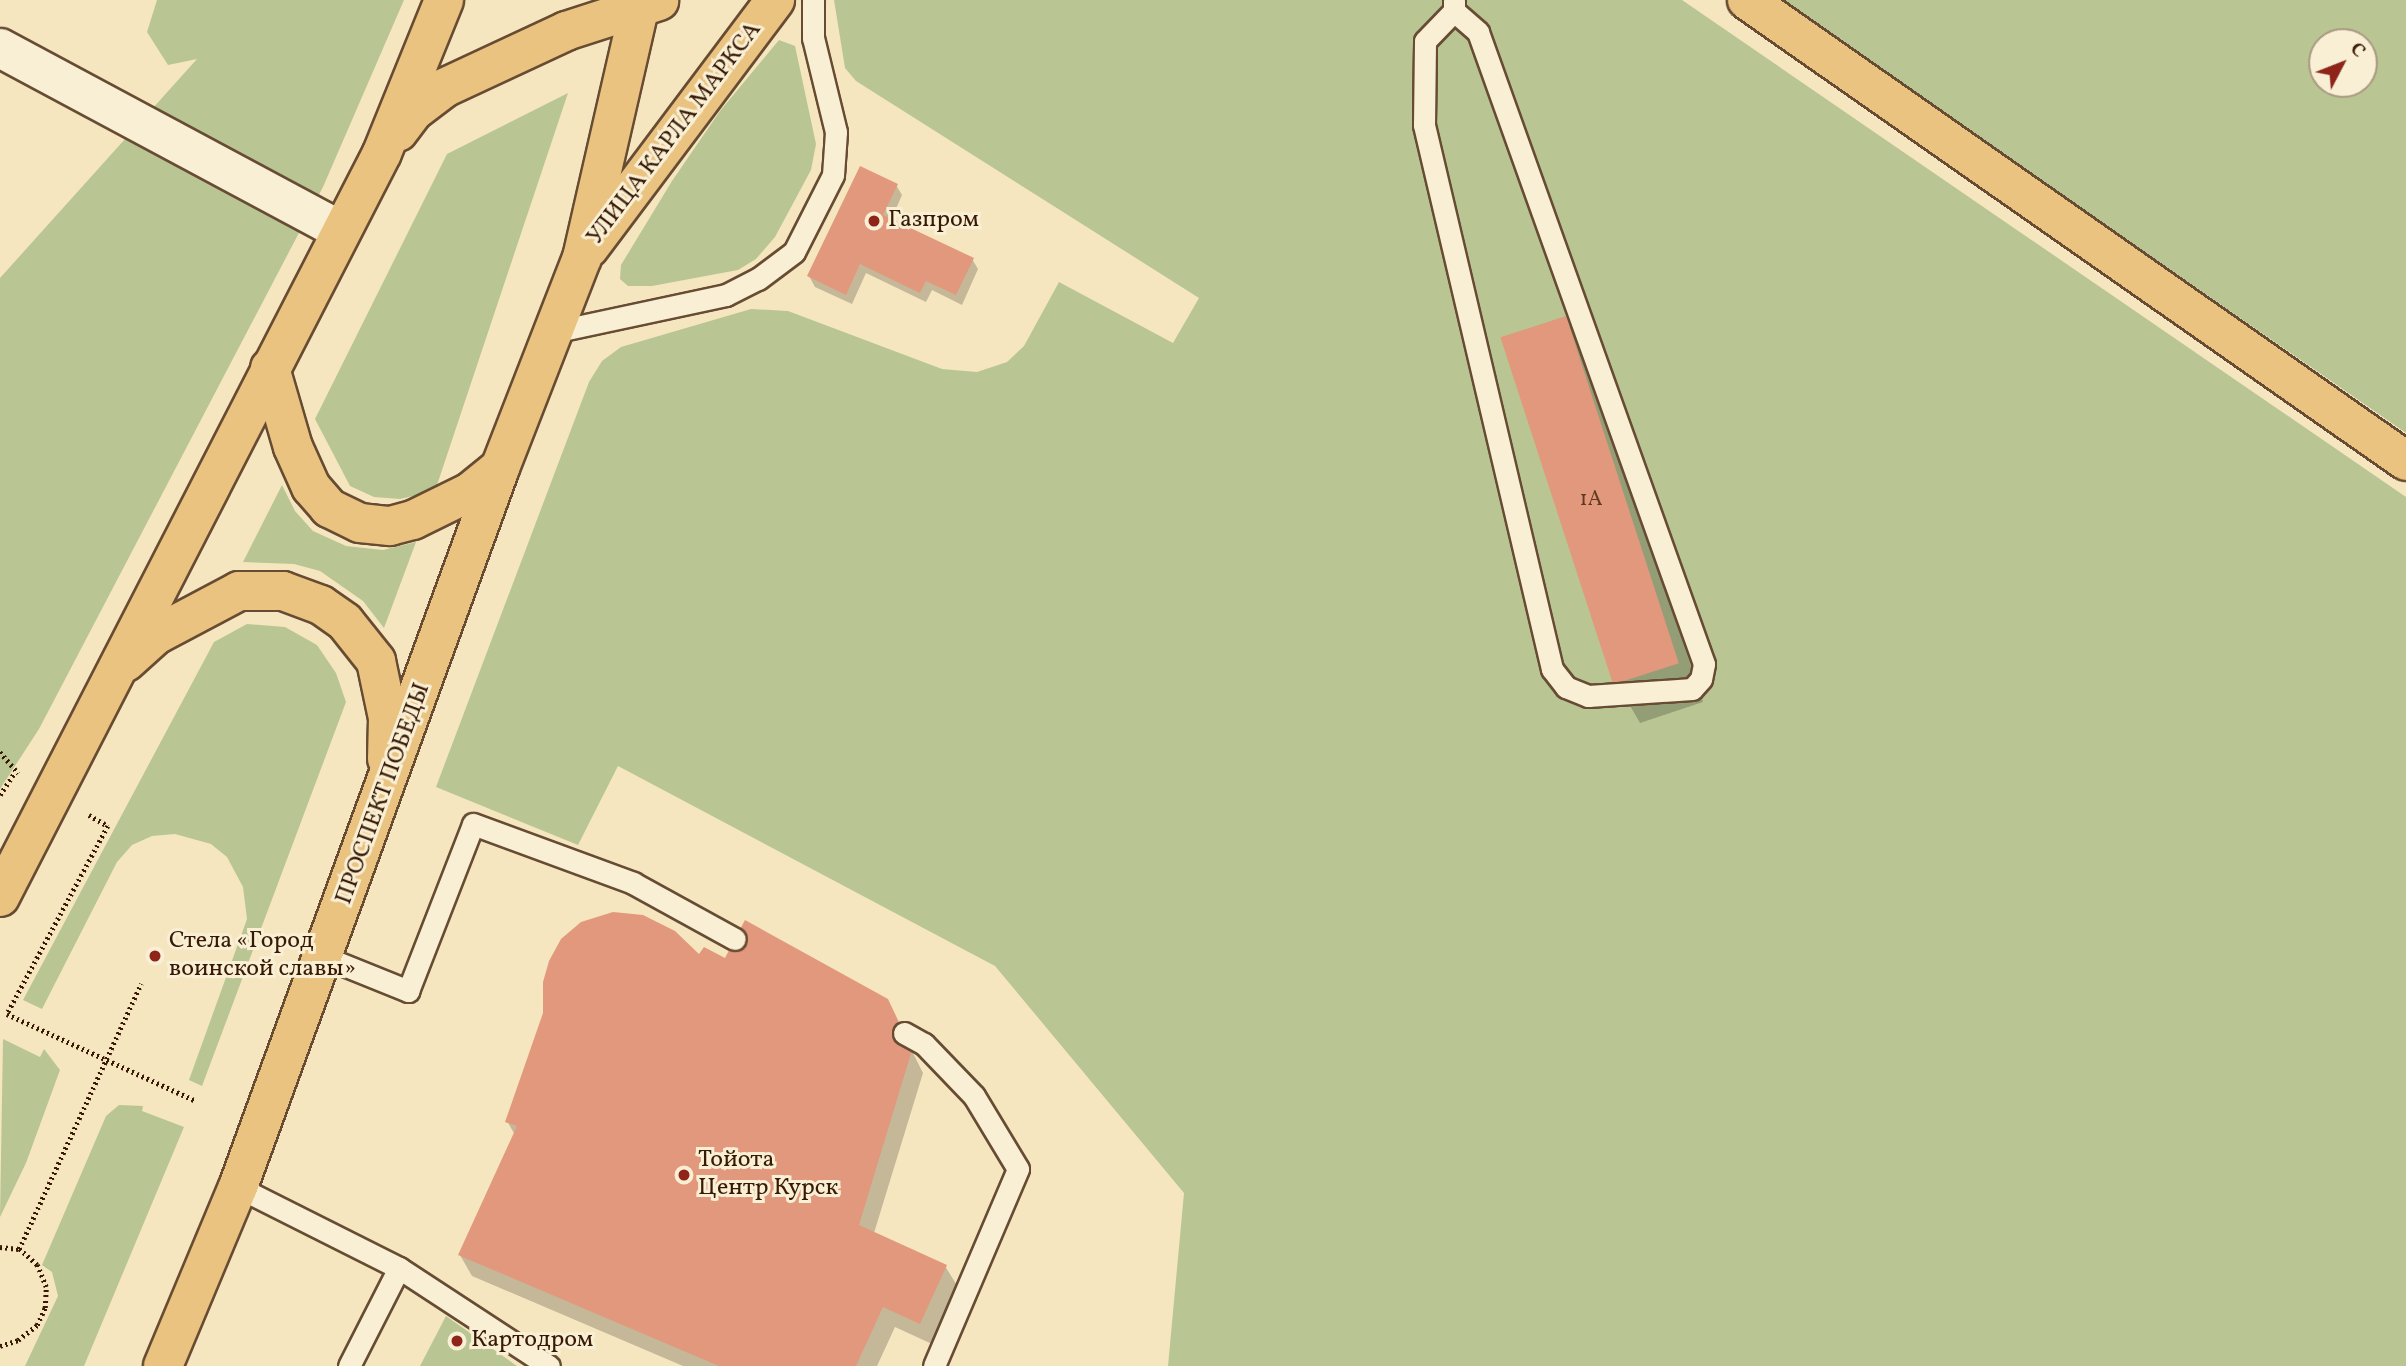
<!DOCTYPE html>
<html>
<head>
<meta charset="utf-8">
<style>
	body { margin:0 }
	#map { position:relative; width:2406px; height:1366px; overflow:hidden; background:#f5e6bf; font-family:Vollkorn,serif }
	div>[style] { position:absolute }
	.green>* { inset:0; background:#b9c694 }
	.shadow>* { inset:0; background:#0003 }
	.building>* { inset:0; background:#e2987c; transform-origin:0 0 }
	.path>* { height:4.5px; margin-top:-2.25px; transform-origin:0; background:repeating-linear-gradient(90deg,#381904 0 2px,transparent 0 5.5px) }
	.roads { filter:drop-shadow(2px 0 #674c33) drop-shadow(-2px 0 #674c33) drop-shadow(0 2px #674c33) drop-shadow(0 -2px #674c33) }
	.service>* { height:21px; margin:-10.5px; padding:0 10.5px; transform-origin:10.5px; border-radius:10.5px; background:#f8efd5 }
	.minor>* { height:38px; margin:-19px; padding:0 19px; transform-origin:19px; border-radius:19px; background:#f8efd5 }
	.primary>* { height:38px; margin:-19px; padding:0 19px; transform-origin:19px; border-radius:19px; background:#eac380 }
	.dots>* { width:19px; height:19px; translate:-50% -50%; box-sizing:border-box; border:4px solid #f8efd5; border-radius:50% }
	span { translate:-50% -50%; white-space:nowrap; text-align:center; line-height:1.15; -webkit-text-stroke:6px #f8efd5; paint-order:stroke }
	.number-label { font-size:21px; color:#623922 }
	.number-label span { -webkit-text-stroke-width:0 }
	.street-label { font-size:24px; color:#381904 }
	.poi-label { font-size:24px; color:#381904 }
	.left { translate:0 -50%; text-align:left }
	.north { position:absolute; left:2308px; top:28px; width:70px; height:70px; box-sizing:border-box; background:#f8efd5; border:2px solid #ab9981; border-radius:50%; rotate:48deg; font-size:19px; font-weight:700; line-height:28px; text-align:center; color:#381904 }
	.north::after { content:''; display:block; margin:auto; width:24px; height:32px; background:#8f2418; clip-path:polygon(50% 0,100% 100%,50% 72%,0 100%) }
</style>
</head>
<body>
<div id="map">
	<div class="green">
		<i style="clip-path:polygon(157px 0,404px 0,323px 187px,39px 729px,0 789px,0 278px,197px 59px,168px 65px,147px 32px)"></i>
		<i style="clip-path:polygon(834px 0,1682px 0,2406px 497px,2406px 1366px,1168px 1366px,1184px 1193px,995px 966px,618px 766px,578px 845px,436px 787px,589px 382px,602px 361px,621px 347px,751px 309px,788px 311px,942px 369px,977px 372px,1007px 362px,1024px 346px,1059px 282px,1173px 343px,1199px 298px,856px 81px,845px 68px)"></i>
		<i style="clip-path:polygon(evenodd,1781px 0,2406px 0,2406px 433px,1781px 0,2322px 42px,2364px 42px,2364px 84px,2322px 84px,2322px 42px)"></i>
		<i style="clip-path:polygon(779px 40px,795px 46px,816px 144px,811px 170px,775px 237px,756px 259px,738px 270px,652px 286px,628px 286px,620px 279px,621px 265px,672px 181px,720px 111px)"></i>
		<i style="clip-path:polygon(568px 93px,435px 491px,400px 499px,374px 497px,350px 486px,315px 419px,447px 154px)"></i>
		<i style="clip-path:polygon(282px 485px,295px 511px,313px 531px,346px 546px,383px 550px,416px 542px,384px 628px,363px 601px,320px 571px,294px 564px,243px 562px)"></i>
		<i style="clip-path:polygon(247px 624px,285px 627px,317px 645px,336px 673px,346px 702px,202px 1086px,189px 1080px,247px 919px,243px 887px,227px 857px,211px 844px,175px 834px,152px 836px,132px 845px,117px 862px,42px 1009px,23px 1000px,214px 642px)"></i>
		<i style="clip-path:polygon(3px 1039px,40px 1057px,44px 1049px,60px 1070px,26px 1163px,0 1217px)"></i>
		<i style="clip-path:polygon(119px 1105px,143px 1106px,142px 1111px,184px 1127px,84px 1366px,25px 1366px,58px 1296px,52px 1272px,42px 1265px,106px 1116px)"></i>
		<i style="clip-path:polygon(446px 1316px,517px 1366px,420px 1366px)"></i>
	</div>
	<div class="shadow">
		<i style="clip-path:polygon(896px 185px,902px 195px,891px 220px,972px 259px,978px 269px,962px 305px,932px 290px,926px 302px,866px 273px,852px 304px,815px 287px,809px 276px)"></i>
		<i style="clip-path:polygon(1565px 318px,1588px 358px,1703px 702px,1640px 723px,1617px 683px,1502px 338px)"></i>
		<i style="clip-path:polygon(700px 956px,887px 1001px,923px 1073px,874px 1233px,945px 1266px,958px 1287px,932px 1344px,895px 1327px,877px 1366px,683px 1366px,472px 1276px,460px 1255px,515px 1135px,507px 1121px)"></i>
	</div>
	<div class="building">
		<i style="clip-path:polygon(860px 166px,898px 184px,883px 215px,974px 258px,956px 295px,926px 281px,920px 293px,860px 264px,846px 295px,807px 276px)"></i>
		<i style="left:1566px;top:316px;width:365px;height:69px;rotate:72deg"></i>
		<i style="clip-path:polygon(613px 912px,643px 915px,675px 931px,699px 954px,704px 947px,725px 958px,745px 920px,888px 999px,912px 1050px,859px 1225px,947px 1265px,920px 1324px,883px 1307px,856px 1366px,719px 1366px,458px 1255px,517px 1126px,505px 1122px,543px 1013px,543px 982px,549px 961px,561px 939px,581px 922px)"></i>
	</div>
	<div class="path">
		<i style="left:0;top:752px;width:28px;rotate:49deg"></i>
		<i style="left:0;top:795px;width:27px;rotate:-57deg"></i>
		<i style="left:89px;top:815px;width:22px;rotate:30deg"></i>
		<i style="left:108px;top:826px;width:213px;rotate:118.2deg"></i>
		<i style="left:7px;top:1014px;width:208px;rotate:24.7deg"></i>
		<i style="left:0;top:1247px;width:19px;rotate:6deg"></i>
		<i style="left:19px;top:1249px;width:292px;rotate:-65.3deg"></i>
		<i style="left:0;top:1346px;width:19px;rotate:-18deg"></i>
		<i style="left:18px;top:1340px;width:24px;rotate:-38deg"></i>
		<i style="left:37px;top:1325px;width:19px;rotate:-65deg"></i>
		<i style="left:45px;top:1308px;width:21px;rotate:-87deg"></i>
		<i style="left:46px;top:1287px;width:24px;rotate:-112deg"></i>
		<i style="left:37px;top:1265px;width:24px;rotate:-138deg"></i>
	</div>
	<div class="roads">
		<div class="service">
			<i style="left:1454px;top:0;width:11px;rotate:90deg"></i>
			<i style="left:1454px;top:11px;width:32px;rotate:41deg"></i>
			<i style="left:1478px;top:32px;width:671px;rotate:70.32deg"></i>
			<i style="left:1704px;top:664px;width:15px;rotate:101deg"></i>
			<i style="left:1701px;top:679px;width:13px;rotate:132deg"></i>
			<i style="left:1692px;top:689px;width:104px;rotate:176.1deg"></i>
			<i style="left:1588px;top:696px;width:24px;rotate:-158deg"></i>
			<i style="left:1566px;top:687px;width:23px;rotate:-128deg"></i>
			<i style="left:1552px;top:669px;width:559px;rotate:-103.24deg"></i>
			<i style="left:1424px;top:125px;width:84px;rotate:-89.3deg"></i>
			<i style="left:1425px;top:41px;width:42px;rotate:-46deg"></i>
			<i style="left:553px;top:332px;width:177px;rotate:-12.1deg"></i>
			<i style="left:726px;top:295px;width:36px;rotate:-27deg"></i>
			<i style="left:758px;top:279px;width:45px;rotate:-36.9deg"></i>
			<i style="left:794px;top:252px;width:86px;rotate:-63.1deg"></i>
			<i style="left:833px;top:175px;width:43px;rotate:-86deg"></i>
			<i style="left:836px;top:132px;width:97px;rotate:-103.7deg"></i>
			<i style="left:813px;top:38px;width:38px;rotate:-90deg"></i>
			<i style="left:324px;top:957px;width:91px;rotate:22deg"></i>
			<i style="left:408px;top:991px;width:179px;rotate:-68.7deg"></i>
			<i style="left:473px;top:824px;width:171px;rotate:20.2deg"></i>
			<i style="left:633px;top:883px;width:116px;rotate:28.8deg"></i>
			<i style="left:904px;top:1033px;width:23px;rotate:29deg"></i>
			<i style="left:924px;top:1044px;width:72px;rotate:46.1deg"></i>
			<i style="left:974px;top:1096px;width:85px;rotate:58.9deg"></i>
			<i style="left:1018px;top:1169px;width:214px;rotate:113.1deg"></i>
			<i style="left:238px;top:1187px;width:180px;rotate:26.7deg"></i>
			<i style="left:399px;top:1268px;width:179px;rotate:33.2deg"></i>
			<i style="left:349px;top:1366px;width:110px;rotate:-63deg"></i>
		</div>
		<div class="minor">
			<i style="left:0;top:48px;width:387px;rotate:28.2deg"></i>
		</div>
		<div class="primary">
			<i style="left:1747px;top:0;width:804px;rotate:34.97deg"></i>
			<i style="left:398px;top:132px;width:26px;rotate:-53deg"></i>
			<i style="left:414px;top:111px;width:38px;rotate:-37deg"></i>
			<i style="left:444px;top:88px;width:135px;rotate:-25deg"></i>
			<i style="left:566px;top:31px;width:98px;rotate:-17.9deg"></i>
			<i style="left:589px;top:248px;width:310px;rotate:-53.1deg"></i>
			<i style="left:270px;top:368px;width:82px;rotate:73.8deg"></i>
			<i style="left:293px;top:447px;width:44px;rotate:65.8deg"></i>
			<i style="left:311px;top:487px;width:28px;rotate:49deg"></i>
			<i style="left:329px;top:508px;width:34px;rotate:26deg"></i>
			<i style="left:360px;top:523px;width:30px;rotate:6deg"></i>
			<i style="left:390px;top:526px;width:24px;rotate:-15deg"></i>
			<i style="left:413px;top:520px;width:64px;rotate:-26.2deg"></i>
			<i style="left:470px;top:492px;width:38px;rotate:-39deg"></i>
			<i style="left:126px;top:662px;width:40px;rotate:-42deg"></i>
			<i style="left:156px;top:635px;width:94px;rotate:-27.9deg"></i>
			<i style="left:239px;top:591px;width:44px"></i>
			<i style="left:283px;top:591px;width:40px;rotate:20.2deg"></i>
			<i style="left:321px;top:605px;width:29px;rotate:35deg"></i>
			<i style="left:345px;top:622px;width:50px;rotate:51.5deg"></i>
			<i style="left:376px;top:661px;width:58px;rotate:78.1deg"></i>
			<i style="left:388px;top:718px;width:41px;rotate:91.4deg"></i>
			<i style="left:0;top:897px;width:836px;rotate:-62.82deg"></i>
			<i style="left:382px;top:153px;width:165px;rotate:-67.9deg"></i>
			<i style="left:163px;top:1366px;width:194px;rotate:-67.3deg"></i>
			<i style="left:238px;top:1187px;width:765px;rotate:-69.98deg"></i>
			<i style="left:500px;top:468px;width:225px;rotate:-68.7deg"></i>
			<i style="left:582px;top:258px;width:265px;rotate:-77.1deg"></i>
		</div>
	</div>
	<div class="dots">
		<i style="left:874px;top:221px;background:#8f2418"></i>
		<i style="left:155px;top:956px;background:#8f2418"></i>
		<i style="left:684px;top:1175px;background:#8f2418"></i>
		<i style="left:457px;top:1341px;background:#8f2418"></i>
	</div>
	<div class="number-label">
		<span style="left:1591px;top:500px">1А</span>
	</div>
	<div class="street-label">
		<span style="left:675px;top:134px;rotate:-53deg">УЛИЦА КАРЛА МАРКСА</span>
		<span style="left:384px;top:794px;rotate:-70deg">ПРОСПЕКТ ПОБЕДЫ</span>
	</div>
	<div class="poi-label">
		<span class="left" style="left:888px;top:221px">Газпром</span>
		<span class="left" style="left:169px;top:956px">Стела «Город<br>воинской славы»</span>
		<span class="left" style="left:698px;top:1175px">Тойота<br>Центр Курск</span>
		<span class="left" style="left:471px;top:1341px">Картодром</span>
	</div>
	<div class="north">С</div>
</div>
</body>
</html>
